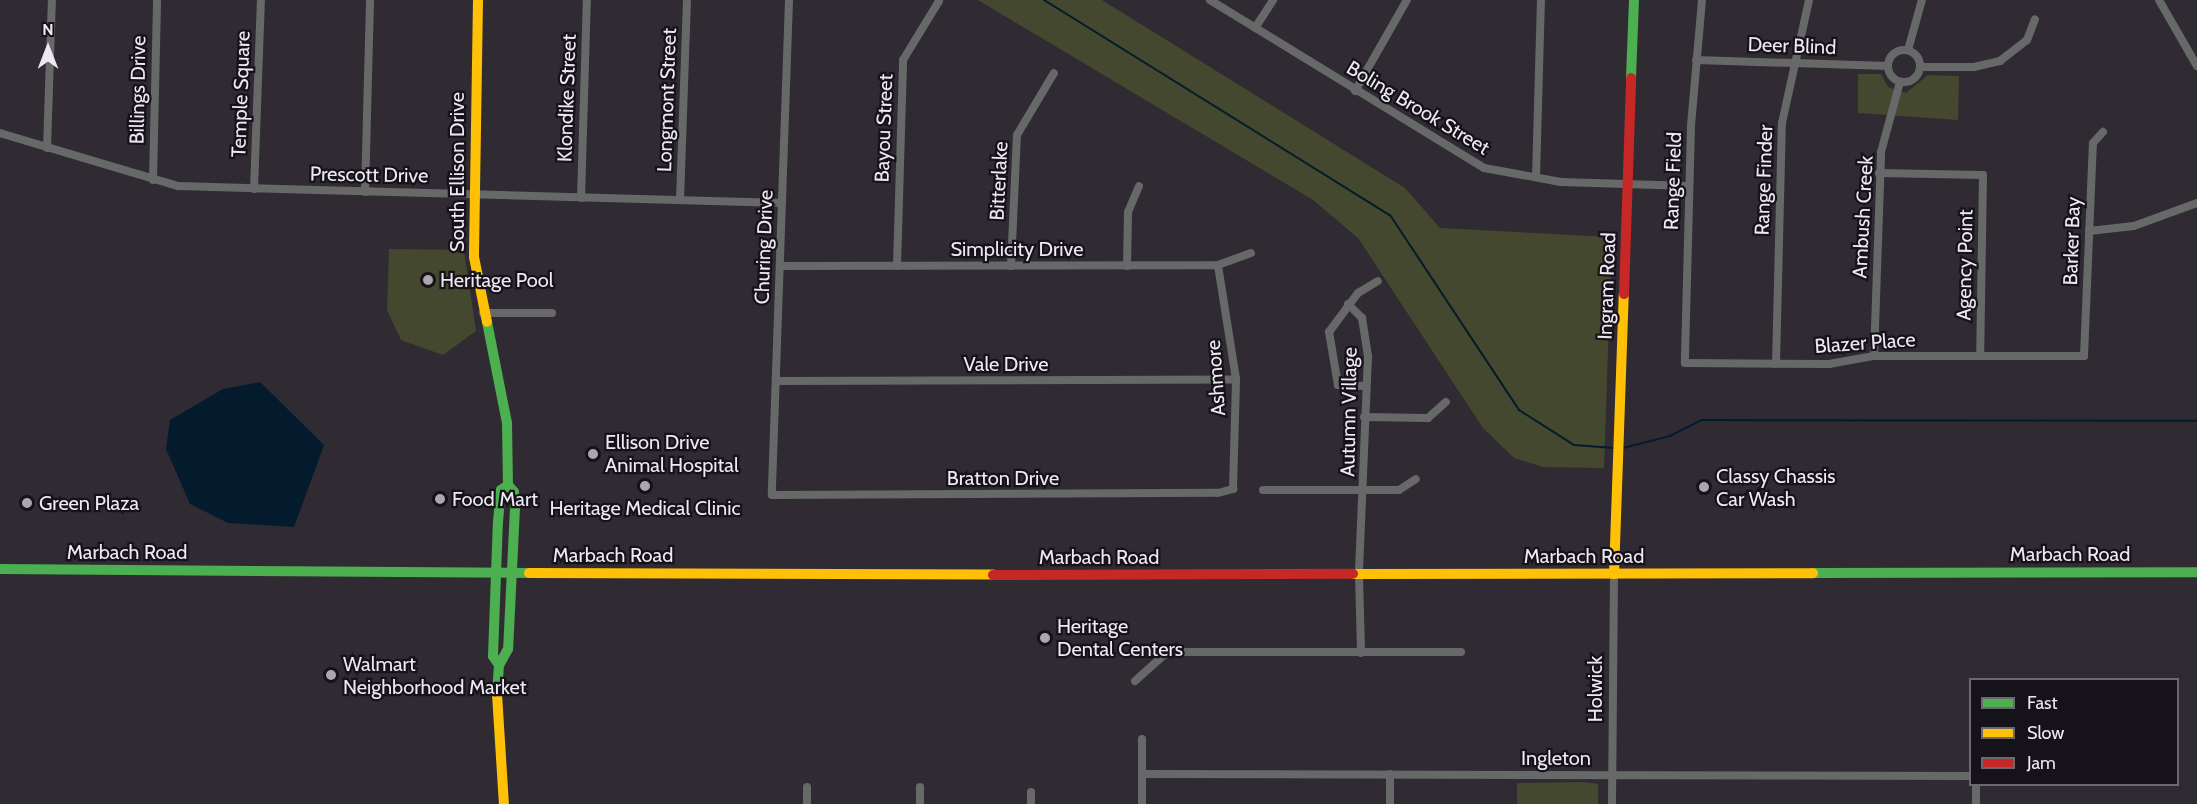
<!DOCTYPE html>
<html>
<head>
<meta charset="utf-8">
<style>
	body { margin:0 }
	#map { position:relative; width:2197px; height:804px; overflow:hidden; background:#302a32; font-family:Cabin,sans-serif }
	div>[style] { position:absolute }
	.green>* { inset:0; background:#43482f }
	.water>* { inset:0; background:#041b2e }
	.stream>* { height:2px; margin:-1px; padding:0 1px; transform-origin:1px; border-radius:1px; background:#041b2e }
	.street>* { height:8px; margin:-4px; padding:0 4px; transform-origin:4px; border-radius:4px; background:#666968 }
	.street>.ring { margin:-4px; padding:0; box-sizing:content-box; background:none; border:8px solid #666968; border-radius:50% }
	.fast>* { height:10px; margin:-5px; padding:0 5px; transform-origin:5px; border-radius:5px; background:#4caf50 }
	.slow>* { height:10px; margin:-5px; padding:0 5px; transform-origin:5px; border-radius:5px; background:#ffc107 }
	.jam>* { height:10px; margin:-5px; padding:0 5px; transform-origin:5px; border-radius:5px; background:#c62828 }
	.dots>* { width:16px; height:16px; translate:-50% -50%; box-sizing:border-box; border:3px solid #161219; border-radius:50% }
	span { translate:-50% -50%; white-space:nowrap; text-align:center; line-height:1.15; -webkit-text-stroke:4.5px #161219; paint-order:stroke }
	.street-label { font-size:20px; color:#eee8f2 }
	.poi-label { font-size:20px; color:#eee8f2 }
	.left { translate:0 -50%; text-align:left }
	.legend { position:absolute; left:1969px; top:678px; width:210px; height:108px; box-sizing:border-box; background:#161219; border:2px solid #6c6870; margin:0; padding:8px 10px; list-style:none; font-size:18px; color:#eee8f2 }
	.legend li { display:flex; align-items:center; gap:12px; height:30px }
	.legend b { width:30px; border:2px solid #6c6870 }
	.north { position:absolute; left:18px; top:18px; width:60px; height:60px; -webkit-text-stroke:4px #161219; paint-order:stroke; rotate:0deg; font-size:16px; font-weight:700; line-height:24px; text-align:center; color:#eee8f2 }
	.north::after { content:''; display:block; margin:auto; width:21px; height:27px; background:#eee8f2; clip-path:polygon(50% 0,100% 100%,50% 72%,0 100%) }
</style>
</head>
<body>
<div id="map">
	<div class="green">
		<i style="clip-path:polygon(978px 0,1102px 0,1405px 188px,1440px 228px,1612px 237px,1604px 468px,1543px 467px,1514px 458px,1483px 428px,1358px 238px,1313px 200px)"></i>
		<i style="clip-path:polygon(1858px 74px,1881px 74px,1888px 87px,1906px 93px,1928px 75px,1959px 76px,1958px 120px,1858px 113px)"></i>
		<i style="clip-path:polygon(389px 249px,464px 250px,476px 331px,443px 355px,401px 340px,387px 310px)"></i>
		<i style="clip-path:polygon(1584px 782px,1598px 784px,1598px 804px,1517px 804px,1517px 783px)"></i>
	</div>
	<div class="water">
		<i style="clip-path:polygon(260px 382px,324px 445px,294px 527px,228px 523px,190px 504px,166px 449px,170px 420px,223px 389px)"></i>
	</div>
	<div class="stream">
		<i style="left:1044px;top:0;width:407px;rotate:31.9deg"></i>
		<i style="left:1390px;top:215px;width:234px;rotate:56.5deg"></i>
		<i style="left:1519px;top:410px;width:65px;rotate:32.5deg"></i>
		<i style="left:1574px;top:445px;width:40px;rotate:4.3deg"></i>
		<i style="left:1623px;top:448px;width:49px;rotate:-14.3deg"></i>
		<i style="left:1670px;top:436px;width:36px;rotate:-27deg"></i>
		<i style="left:1702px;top:420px;width:495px;rotate:0.1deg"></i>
	</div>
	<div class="street">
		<i style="left:789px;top:0;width:495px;rotate:92deg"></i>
		<i style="left:772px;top:495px;width:446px;rotate:-0.3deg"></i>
		<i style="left:1218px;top:493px;width:16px;rotate:-15deg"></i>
		<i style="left:1233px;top:489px;width:110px;rotate:-88.4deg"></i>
		<i style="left:1236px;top:379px;width:115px;rotate:-99deg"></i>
		<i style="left:1210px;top:0;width:321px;rotate:31.5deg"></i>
		<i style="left:1484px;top:168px;width:78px;rotate:10.3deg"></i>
		<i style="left:1561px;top:182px;width:128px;rotate:1.8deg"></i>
		<i style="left:1702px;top:0;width:127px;rotate:95deg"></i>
		<i style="left:1691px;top:127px;width:236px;rotate:91.5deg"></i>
		<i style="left:1685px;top:363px;width:144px;rotate:0.4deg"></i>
		<i style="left:1829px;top:364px;width:46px;rotate:-10.1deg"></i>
		<i style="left:1874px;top:356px;width:210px"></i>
		<i style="left:2084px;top:356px;width:213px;rotate:-87.6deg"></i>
		<i style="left:2093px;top:143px;width:15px;rotate:-48deg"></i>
		<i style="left:2159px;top:0;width:76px;rotate:60.1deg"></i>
		<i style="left:1255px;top:28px;width:33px;rotate:-57deg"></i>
		<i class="ring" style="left:1888px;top:50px;width:24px;height:24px"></i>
		<i style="left:1908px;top:50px;width:52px;rotate:-74.4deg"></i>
		<i style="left:1696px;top:60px;width:192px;rotate:1.8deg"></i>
		<i style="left:1920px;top:67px;width:54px"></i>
		<i style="left:1974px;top:67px;width:27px;rotate:-13deg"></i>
		<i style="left:2000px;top:61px;width:34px;rotate:-38deg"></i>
		<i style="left:2027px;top:40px;width:22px;rotate:-69deg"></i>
		<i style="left:1355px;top:91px;width:105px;rotate:-60.3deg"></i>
		<i style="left:0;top:133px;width:186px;rotate:16.6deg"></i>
		<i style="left:178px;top:186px;width:604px;rotate:1.61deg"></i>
		<i style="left:47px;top:148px;width:148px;rotate:-88.1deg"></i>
		<i style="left:1879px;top:173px;width:104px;rotate:1.1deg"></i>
		<i style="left:1983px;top:175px;width:181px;rotate:90.9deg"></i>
		<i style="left:1536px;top:177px;width:177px;rotate:-88.4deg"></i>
		<i style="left:153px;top:180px;width:180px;rotate:-88.7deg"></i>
		<i style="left:254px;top:189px;width:189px;rotate:-87.9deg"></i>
		<i style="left:365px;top:192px;width:192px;rotate:-88.5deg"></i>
		<i style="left:581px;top:198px;width:198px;rotate:-88.3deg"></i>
		<i style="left:680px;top:200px;width:200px;rotate:-88deg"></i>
		<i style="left:2089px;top:231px;width:45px;rotate:-6.3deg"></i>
		<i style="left:2134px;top:226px;width:67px;rotate:-20.1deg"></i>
		<i style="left:780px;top:266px;width:438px;rotate:-0.1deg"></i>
		<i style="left:1218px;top:265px;width:35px;rotate:-20deg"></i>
		<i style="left:897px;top:266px;width:206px;rotate:-88.3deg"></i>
		<i style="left:903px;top:60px;width:69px;rotate:-58.6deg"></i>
		<i style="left:1011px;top:266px;width:131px;rotate:-87.4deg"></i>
		<i style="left:1017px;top:135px;width:72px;rotate:-59.2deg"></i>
		<i style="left:1127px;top:266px;width:54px;rotate:-88.9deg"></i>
		<i style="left:1128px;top:212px;width:28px;rotate:-67deg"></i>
		<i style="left:1348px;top:304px;width:20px;rotate:45deg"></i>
		<i style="left:1362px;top:318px;width:38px;rotate:81deg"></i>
		<i style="left:1368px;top:356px;width:219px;rotate:92.4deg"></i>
		<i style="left:1359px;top:575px;width:78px;rotate:88.5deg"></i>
		<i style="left:483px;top:313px;width:69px"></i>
		<i style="left:1874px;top:356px;width:204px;rotate:-88deg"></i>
		<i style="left:1881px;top:152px;width:73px;rotate:-74.8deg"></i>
		<i style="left:1776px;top:364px;width:241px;rotate:-88.6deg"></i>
		<i style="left:1782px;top:123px;width:126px;rotate:-77.6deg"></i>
		<i style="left:777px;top:381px;width:459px;rotate:-0.2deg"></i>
		<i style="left:1365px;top:386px;width:27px;rotate:-178deg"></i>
		<i style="left:1338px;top:385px;width:54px;rotate:-99.6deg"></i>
		<i style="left:1329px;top:332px;width:49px;rotate:-53.4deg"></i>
		<i style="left:1358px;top:293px;width:23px;rotate:-31deg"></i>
		<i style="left:1364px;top:417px;width:64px;rotate:0.9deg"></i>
		<i style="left:1428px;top:418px;width:24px;rotate:-42deg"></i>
		<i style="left:1263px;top:490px;width:136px"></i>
		<i style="left:1399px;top:490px;width:20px;rotate:-33deg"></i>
		<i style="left:1135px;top:681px;width:39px;rotate:-42deg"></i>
		<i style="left:1164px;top:655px;width:13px;rotate:-13deg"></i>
		<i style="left:1177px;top:652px;width:284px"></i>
		<i style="left:1142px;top:774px;width:828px;rotate:0.14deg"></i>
		<i style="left:1390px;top:774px;width:30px;rotate:90deg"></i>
		<i style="left:1976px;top:784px;width:20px;rotate:90deg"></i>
		<i style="left:807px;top:787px;width:17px;rotate:90deg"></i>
		<i style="left:920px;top:787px;width:17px;rotate:90deg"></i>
		<i style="left:1031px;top:792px;width:12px;rotate:90deg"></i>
		<i style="left:1142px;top:804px;width:65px;rotate:-90deg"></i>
		<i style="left:1612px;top:804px;width:230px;rotate:-89.5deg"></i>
	</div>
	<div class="fast">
		<i style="left:1631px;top:78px;width:78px;rotate:-87.8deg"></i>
		<i style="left:487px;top:322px;width:103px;rotate:78.8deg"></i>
		<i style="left:507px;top:423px;width:62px;rotate:89.1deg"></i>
		<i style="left:508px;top:485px;width:9px;rotate:49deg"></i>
		<i style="left:514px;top:492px;width:16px;rotate:86deg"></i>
		<i style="left:515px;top:508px;width:141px;rotate:92.8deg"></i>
		<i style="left:508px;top:649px;width:18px;rotate:119deg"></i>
		<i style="left:499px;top:665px;width:29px;rotate:94deg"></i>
		<i style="left:0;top:569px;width:529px;rotate:0.43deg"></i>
		<i style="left:1813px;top:573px;width:384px;rotate:-0.1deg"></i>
		<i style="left:499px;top:665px;width:11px;rotate:-124deg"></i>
		<i style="left:493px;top:656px;width:134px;rotate:-87.9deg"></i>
		<i style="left:498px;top:522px;width:32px;rotate:-85deg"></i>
		<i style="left:501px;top:490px;width:9px;rotate:-36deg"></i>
	</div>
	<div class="slow">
		<i style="left:478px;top:0;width:257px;rotate:90.9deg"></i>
		<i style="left:474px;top:257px;width:66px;rotate:78.7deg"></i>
		<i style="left:529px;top:573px;width:464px;rotate:0.2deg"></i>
		<i style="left:1353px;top:574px;width:460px;rotate:-0.1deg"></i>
		<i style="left:1614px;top:574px;width:280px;rotate:-88deg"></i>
		<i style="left:497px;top:694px;width:110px;rotate:86.4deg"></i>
	</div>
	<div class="jam">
		<i style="left:1624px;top:294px;width:216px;rotate:-88.1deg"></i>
		<i style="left:993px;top:575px;width:360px;rotate:-0.2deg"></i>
	</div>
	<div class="dots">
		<i style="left:428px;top:280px;background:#aca6af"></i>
		<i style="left:593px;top:454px;background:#aca6af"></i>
		<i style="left:645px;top:486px;background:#aca6af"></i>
		<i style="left:1704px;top:487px;background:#aca6af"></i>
		<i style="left:440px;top:499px;background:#aca6af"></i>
		<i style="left:27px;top:503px;background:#aca6af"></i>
		<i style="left:1045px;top:638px;background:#aca6af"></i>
		<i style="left:331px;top:675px;background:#aca6af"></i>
	</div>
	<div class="street-label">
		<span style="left:1792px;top:46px;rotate:2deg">Deer Blind</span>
		<span style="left:138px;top:90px;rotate:-89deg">Billings Drive</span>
		<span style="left:241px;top:94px;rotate:-88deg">Temple Square</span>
		<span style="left:567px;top:98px;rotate:-88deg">Klondike Street</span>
		<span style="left:667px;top:100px;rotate:-88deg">Longmont Street</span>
		<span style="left:1418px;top:108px;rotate:31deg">Boling Brook Street</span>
		<span style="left:884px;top:128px;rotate:-88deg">Bayou Street</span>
		<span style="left:457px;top:172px;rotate:-90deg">South Ellison Drive</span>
		<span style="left:369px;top:175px;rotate:1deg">Prescott Drive</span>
		<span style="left:1764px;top:180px;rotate:-88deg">Range Finder</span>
		<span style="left:999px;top:181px;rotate:-87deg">Bitterlake</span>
		<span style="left:1673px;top:181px;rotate:-88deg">Range Field</span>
		<span style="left:1863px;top:217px;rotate:-87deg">Ambush Creek</span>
		<span style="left:2072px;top:241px;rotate:-88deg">Barker Bay</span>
		<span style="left:764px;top:247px;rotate:-88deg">Churing Drive</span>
		<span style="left:1017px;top:249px">Simplicity Drive</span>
		<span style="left:1965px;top:265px;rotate:-89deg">Agency Point</span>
		<span style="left:1607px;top:286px;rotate:-88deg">Ingram Road</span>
		<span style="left:1865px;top:343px;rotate:-4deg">Blazer Place</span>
		<span style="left:1006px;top:364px">Vale Drive</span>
		<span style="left:1216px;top:378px;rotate:-94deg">Ashmore</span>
		<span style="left:1349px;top:412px;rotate:-89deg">Autumn Village</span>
		<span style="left:1003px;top:478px">Bratton Drive</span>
		<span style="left:127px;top:552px">Marbach Road</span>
		<span style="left:2070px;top:554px">Marbach Road</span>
		<span style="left:613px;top:555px">Marbach Road</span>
		<span style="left:1584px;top:556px">Marbach Road</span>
		<span style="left:1099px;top:557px">Marbach Road</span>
		<span style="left:1595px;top:689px;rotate:-90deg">Holwick</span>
		<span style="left:1556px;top:758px">Ingleton</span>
	</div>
	<div class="poi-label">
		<span class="left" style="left:440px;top:280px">Heritage Pool</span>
		<span class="left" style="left:605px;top:454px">Ellison Drive<br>Animal Hospital</span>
		<span class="left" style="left:1716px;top:488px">Classy Chassis<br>Car Wash</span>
		<span class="left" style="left:452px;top:499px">Food Mart</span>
		<span class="left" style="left:39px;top:503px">Green Plaza</span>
		<span style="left:645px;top:508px">Heritage Medical Clinic</span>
		<span class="left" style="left:1057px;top:638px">Heritage<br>Dental Centers</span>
		<span class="left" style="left:343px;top:676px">Walmart<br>Neighborhood Market</span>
	</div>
	<ul class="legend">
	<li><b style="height:8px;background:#4caf50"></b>Fast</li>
	<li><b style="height:8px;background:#ffc107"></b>Slow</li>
	<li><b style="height:8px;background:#c62828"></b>Jam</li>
	</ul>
	<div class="north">N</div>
</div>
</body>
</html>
